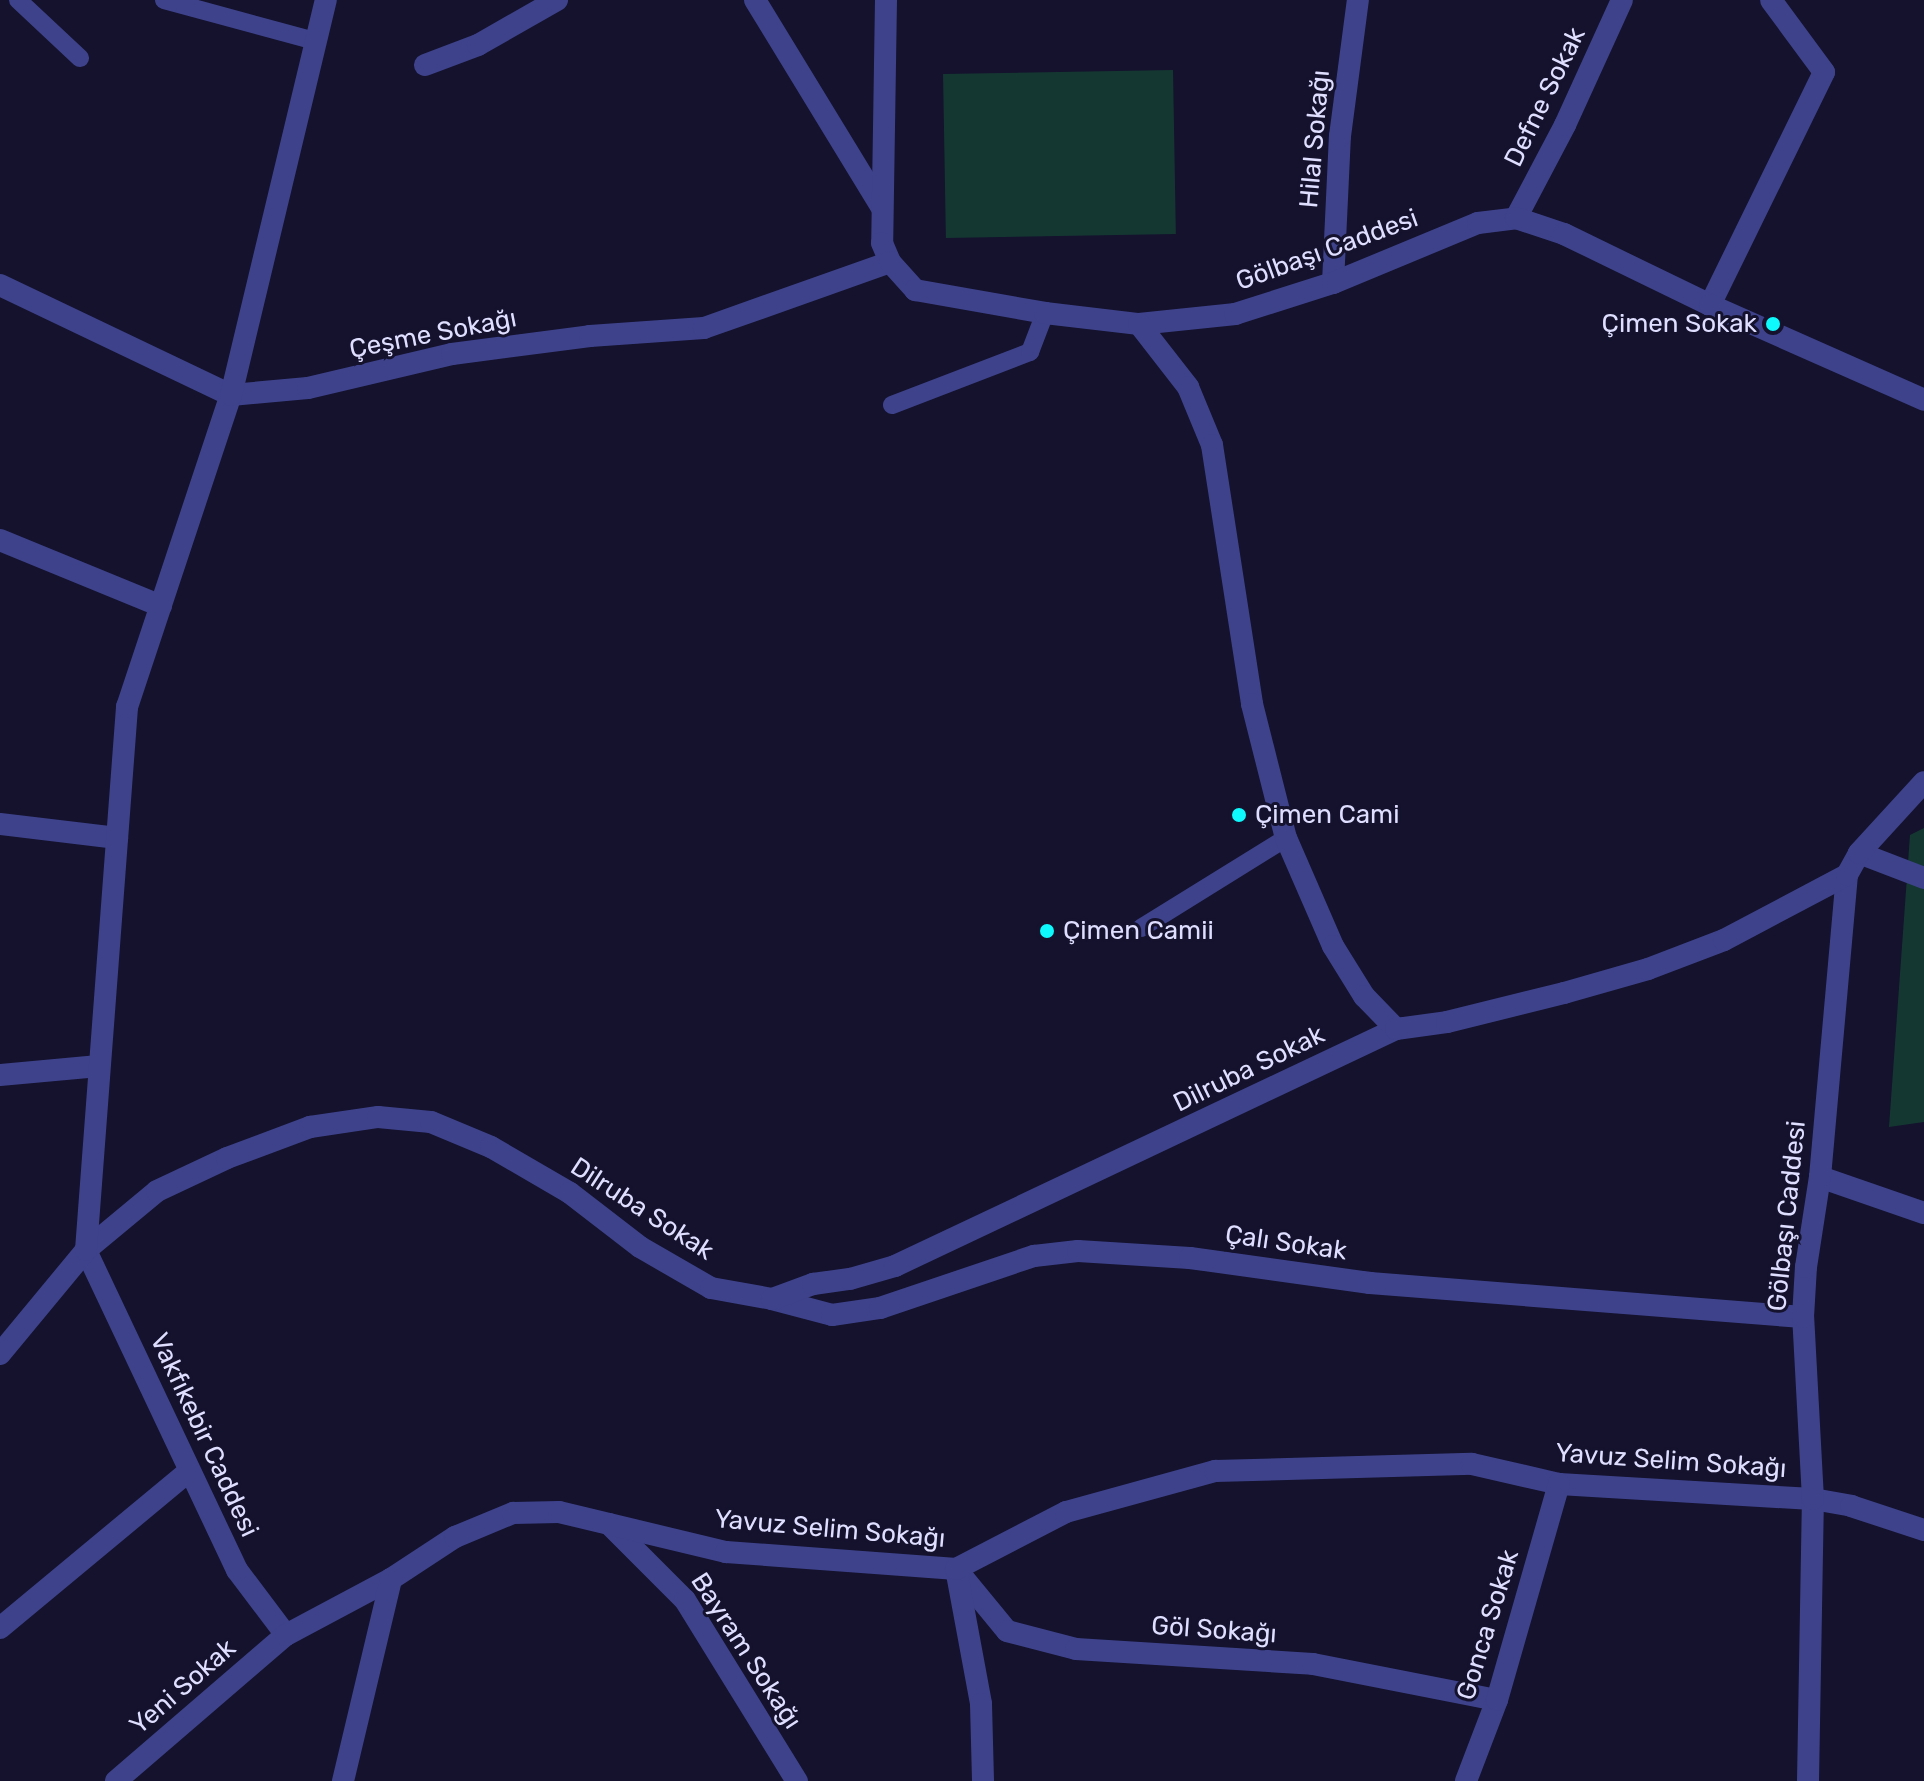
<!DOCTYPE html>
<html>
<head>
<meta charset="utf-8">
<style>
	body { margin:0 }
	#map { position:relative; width:1924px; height:1781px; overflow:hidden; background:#14122d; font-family:Rubik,sans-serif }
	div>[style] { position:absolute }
	.green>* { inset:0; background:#153732; transform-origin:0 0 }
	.service>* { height:18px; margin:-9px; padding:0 9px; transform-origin:9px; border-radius:9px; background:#3e428b }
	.minor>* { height:22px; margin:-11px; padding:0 11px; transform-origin:11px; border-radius:11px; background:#3e428b }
	.tertiary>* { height:22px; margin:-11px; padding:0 11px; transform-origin:11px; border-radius:11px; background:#3e428b }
	.dots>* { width:22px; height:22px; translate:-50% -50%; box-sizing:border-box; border:4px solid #14122d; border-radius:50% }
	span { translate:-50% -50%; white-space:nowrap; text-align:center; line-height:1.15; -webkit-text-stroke:6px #14122d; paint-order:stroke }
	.street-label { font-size:26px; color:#dfdeff }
	.poi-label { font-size:26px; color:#dfdeff }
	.right { translate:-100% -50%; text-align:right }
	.left { translate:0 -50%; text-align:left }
</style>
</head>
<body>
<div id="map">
	<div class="green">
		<i style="left:1173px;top:70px;width:164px;height:230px;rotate:89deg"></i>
		<i style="clip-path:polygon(1924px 828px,1924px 1122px,1889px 1127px,1910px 835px)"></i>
	</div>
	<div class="service">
		<i style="left:18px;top:0;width:85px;rotate:43.1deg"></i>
		<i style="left:164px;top:0;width:156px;rotate:15.2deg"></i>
		<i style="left:892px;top:405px;width:148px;rotate:-21deg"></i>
		<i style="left:1030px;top:352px;width:42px;rotate:-69deg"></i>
		<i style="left:1141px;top:928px;width:171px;rotate:-31.8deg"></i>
	</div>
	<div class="minor">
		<i style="left:755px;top:0;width:244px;rotate:58.6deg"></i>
		<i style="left:425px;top:65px;width:57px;rotate:-20.7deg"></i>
		<i style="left:478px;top:45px;width:91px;rotate:-29.7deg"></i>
		<i style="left:1516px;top:218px;width:105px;rotate:-62.2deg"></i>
		<i style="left:1565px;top:125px;width:137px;rotate:-65.5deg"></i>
		<i style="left:1333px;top:283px;width:147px;rotate:-87.3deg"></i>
		<i style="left:1340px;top:136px;width:137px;rotate:-82.5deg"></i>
		<i style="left:0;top:285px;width:256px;rotate:25.5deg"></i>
		<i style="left:231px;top:395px;width:77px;rotate:-5.2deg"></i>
		<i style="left:308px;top:388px;width:148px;rotate:-13.3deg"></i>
		<i style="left:452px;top:354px;width:139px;rotate:-7.4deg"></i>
		<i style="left:590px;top:336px;width:114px;rotate:-4deg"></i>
		<i style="left:704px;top:328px;width:197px;rotate:-19.5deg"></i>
		<i style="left:1710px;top:305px;width:259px;rotate:-63.9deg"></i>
		<i style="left:1824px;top:72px;width:89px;rotate:-126.4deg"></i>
		<i style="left:0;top:540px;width:174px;rotate:22.3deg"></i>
		<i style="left:0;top:824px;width:118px;rotate:6.8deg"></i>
		<i style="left:1859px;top:853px;width:70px;rotate:21deg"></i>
		<i style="left:0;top:1075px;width:99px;rotate:-5.2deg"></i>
		<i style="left:1820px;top:1177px;width:110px;rotate:19.1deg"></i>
		<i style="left:772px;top:1299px;width:62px;rotate:14.9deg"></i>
		<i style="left:832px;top:1315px;width:49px;rotate:-8.3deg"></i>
		<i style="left:880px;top:1308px;width:163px;rotate:-18.7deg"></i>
		<i style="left:1034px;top:1256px;width:44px;rotate:-6.5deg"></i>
		<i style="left:1078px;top:1251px;width:112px;rotate:3.6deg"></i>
		<i style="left:1190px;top:1258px;width:182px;rotate:7.9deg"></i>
		<i style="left:1370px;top:1283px;width:434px;rotate:4.5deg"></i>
		<i style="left:609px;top:1524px;width:107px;rotate:45deg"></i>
		<i style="left:685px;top:1600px;width:213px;rotate:58.3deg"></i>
		<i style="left:956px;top:1569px;width:80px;rotate:50.6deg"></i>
		<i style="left:1007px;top:1631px;width:71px;rotate:14.6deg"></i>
		<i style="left:1076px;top:1649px;width:237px;rotate:3.6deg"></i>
		<i style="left:1313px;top:1664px;width:187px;rotate:11.1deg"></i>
		<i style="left:957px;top:1574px;width:132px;rotate:79.5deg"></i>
		<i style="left:981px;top:1704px;width:77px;rotate:88.5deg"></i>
		<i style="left:0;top:1628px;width:246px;rotate:-39.7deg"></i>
		<i style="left:286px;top:1635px;width:81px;rotate:-127deg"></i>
		<i style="left:237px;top:1570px;width:354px;rotate:-115.3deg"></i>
		<i style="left:86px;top:1250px;width:92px;rotate:-39.7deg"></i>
		<i style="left:157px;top:1191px;width:77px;rotate:-25.2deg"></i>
		<i style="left:227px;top:1158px;width:89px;rotate:-20.5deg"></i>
		<i style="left:310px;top:1127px;width:69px;rotate:-8.4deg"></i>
		<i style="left:378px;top:1117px;width:53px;rotate:5.4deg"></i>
		<i style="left:431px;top:1122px;width:65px;rotate:22.6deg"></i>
		<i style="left:491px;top:1147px;width:91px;rotate:30.2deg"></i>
		<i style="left:570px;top:1193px;width:88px;rotate:37.6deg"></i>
		<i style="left:640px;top:1247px;width:82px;rotate:30deg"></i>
		<i style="left:711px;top:1288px;width:62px;rotate:10.2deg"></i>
		<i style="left:772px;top:1299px;width:44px;rotate:-20.1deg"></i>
		<i style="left:813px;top:1284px;width:37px;rotate:-8deg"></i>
		<i style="left:850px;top:1279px;width:47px;rotate:-16.1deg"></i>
		<i style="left:895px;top:1266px;width:554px;rotate:-25.32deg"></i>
		<i style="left:116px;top:1781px;width:224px;rotate:-40.7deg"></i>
		<i style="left:286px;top:1635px;width:119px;rotate:-28.1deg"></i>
		<i style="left:391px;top:1579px;width:77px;rotate:-33.3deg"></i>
		<i style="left:455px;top:1537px;width:63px;rotate:-22.5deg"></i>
		<i style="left:513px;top:1513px;width:46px;rotate:-1.2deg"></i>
		<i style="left:559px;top:1512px;width:172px;rotate:13.5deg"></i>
		<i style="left:726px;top:1552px;width:231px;rotate:4.2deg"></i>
		<i style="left:956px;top:1569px;width:124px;rotate:-27.4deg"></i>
		<i style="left:1066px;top:1512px;width:155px;rotate:-15.4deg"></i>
		<i style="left:1215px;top:1471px;width:257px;rotate:-1.6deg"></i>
		<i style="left:1472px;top:1464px;width:89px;rotate:12.9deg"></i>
		<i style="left:1559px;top:1484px;width:254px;rotate:3.4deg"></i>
		<i style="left:1813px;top:1499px;width:39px;rotate:10deg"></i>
		<i style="left:1851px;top:1506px;width:77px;rotate:18.2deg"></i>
		<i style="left:343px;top:1781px;width:208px;rotate:-76.6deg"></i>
		<i style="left:1466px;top:1781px;width:87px;rotate:-69.1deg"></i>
		<i style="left:1497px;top:1700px;width:225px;rotate:-74deg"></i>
		<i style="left:1808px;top:1781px;width:282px;rotate:-89deg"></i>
		<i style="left:1813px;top:1499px;width:182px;rotate:-93.1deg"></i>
		<i style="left:1803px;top:1317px;width:50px;rotate:-86.6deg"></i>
		<i style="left:1806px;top:1267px;width:91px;rotate:-81.2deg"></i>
		<i style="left:1820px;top:1177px;width:303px;rotate:-84.9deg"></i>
	</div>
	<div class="tertiary">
		<i style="left:886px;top:0;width:243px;rotate:90.9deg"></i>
		<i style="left:882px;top:243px;width:21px;rotate:67deg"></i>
		<i style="left:890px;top:262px;width:38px;rotate:48deg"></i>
		<i style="left:915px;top:290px;width:132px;rotate:10deg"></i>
		<i style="left:1045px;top:313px;width:95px;rotate:6.7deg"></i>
		<i style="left:1139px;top:324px;width:97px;rotate:-5.9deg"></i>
		<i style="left:1235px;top:314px;width:103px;rotate:-17.6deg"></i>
		<i style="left:1333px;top:283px;width:157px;rotate:-22.5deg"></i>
		<i style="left:1478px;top:223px;width:38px;rotate:-7deg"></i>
		<i style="left:1516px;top:218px;width:51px;rotate:18.4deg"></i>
		<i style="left:1564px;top:234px;width:162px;rotate:25.9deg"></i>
		<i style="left:1710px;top:305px;width:234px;rotate:23.9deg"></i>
		<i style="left:1139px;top:324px;width:80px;rotate:52.1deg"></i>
		<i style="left:1188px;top:387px;width:63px;rotate:67.5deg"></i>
		<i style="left:1212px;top:445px;width:262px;rotate:81.2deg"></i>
		<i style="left:1252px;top:704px;width:138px;rotate:75.8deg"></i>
		<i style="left:1286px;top:838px;width:118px;rotate:66.5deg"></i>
		<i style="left:1333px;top:946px;width:59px;rotate:58.2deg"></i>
		<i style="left:1364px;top:996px;width:46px;rotate:45.9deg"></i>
		<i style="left:1396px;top:1029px;width:51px;rotate:-7.8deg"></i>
		<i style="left:1447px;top:1022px;width:121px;rotate:-13.9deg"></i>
		<i style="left:1564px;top:993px;width:87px;rotate:-15.9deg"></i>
		<i style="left:1648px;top:969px;width:81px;rotate:-20.9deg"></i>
		<i style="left:1724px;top:940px;width:139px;rotate:-27.9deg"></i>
		<i style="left:1847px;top:875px;width:25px;rotate:-61deg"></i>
		<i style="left:1859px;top:853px;width:96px;rotate:-47.5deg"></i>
		<i style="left:0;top:1354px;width:135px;rotate:-50.4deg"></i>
		<i style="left:86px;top:1250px;width:545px;rotate:-85.68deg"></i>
		<i style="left:127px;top:707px;width:329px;rotate:-71.6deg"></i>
		<i style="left:231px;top:395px;width:406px;rotate:-76.5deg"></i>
	</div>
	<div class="dots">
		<i style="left:1773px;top:324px;background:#0df9fc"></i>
		<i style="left:1239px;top:815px;background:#0df9fc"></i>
		<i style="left:1047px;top:931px;background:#0df9fc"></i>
	</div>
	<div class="street-label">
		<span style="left:1545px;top:97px;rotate:-64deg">Defne Sokak</span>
		<span style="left:1315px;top:139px;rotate:-85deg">Hilal Sokağı</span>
		<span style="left:1327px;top:250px;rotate:-20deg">Gölbaşı Caddesi</span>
		<span style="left:433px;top:334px;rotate:-11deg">Çeşme Sokağı</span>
		<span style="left:1249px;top:1069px;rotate:-26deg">Dilruba Sokak</span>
		<span style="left:642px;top:1209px;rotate:33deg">Dilruba Sokak</span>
		<span style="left:1787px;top:1216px;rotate:-84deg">Gölbaşı Caddesi</span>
		<span style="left:1286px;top:1243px;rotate:8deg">Çalı Sokak</span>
		<span style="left:204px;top:1435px;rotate:65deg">Vakfıkebir Caddesi</span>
		<span style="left:1671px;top:1461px;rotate:4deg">Yavuz Selim Sokağı</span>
		<span style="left:830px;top:1529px;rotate:5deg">Yavuz Selim Sokağı</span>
		<span style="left:1488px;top:1625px;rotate:-73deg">Gonca Sokak</span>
		<span style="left:1214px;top:1630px;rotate:4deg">Göl Sokağı</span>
		<span style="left:746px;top:1651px;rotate:57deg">Bayram Sokağı</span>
		<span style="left:183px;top:1687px;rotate:-41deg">Yeni Sokak</span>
	</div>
	<div class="poi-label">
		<span class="right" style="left:1757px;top:324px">Çimen Sokak</span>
		<span class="left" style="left:1255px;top:815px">Çimen Cami</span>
		<span class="left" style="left:1063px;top:931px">Çimen Camii</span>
	</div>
</div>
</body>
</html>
